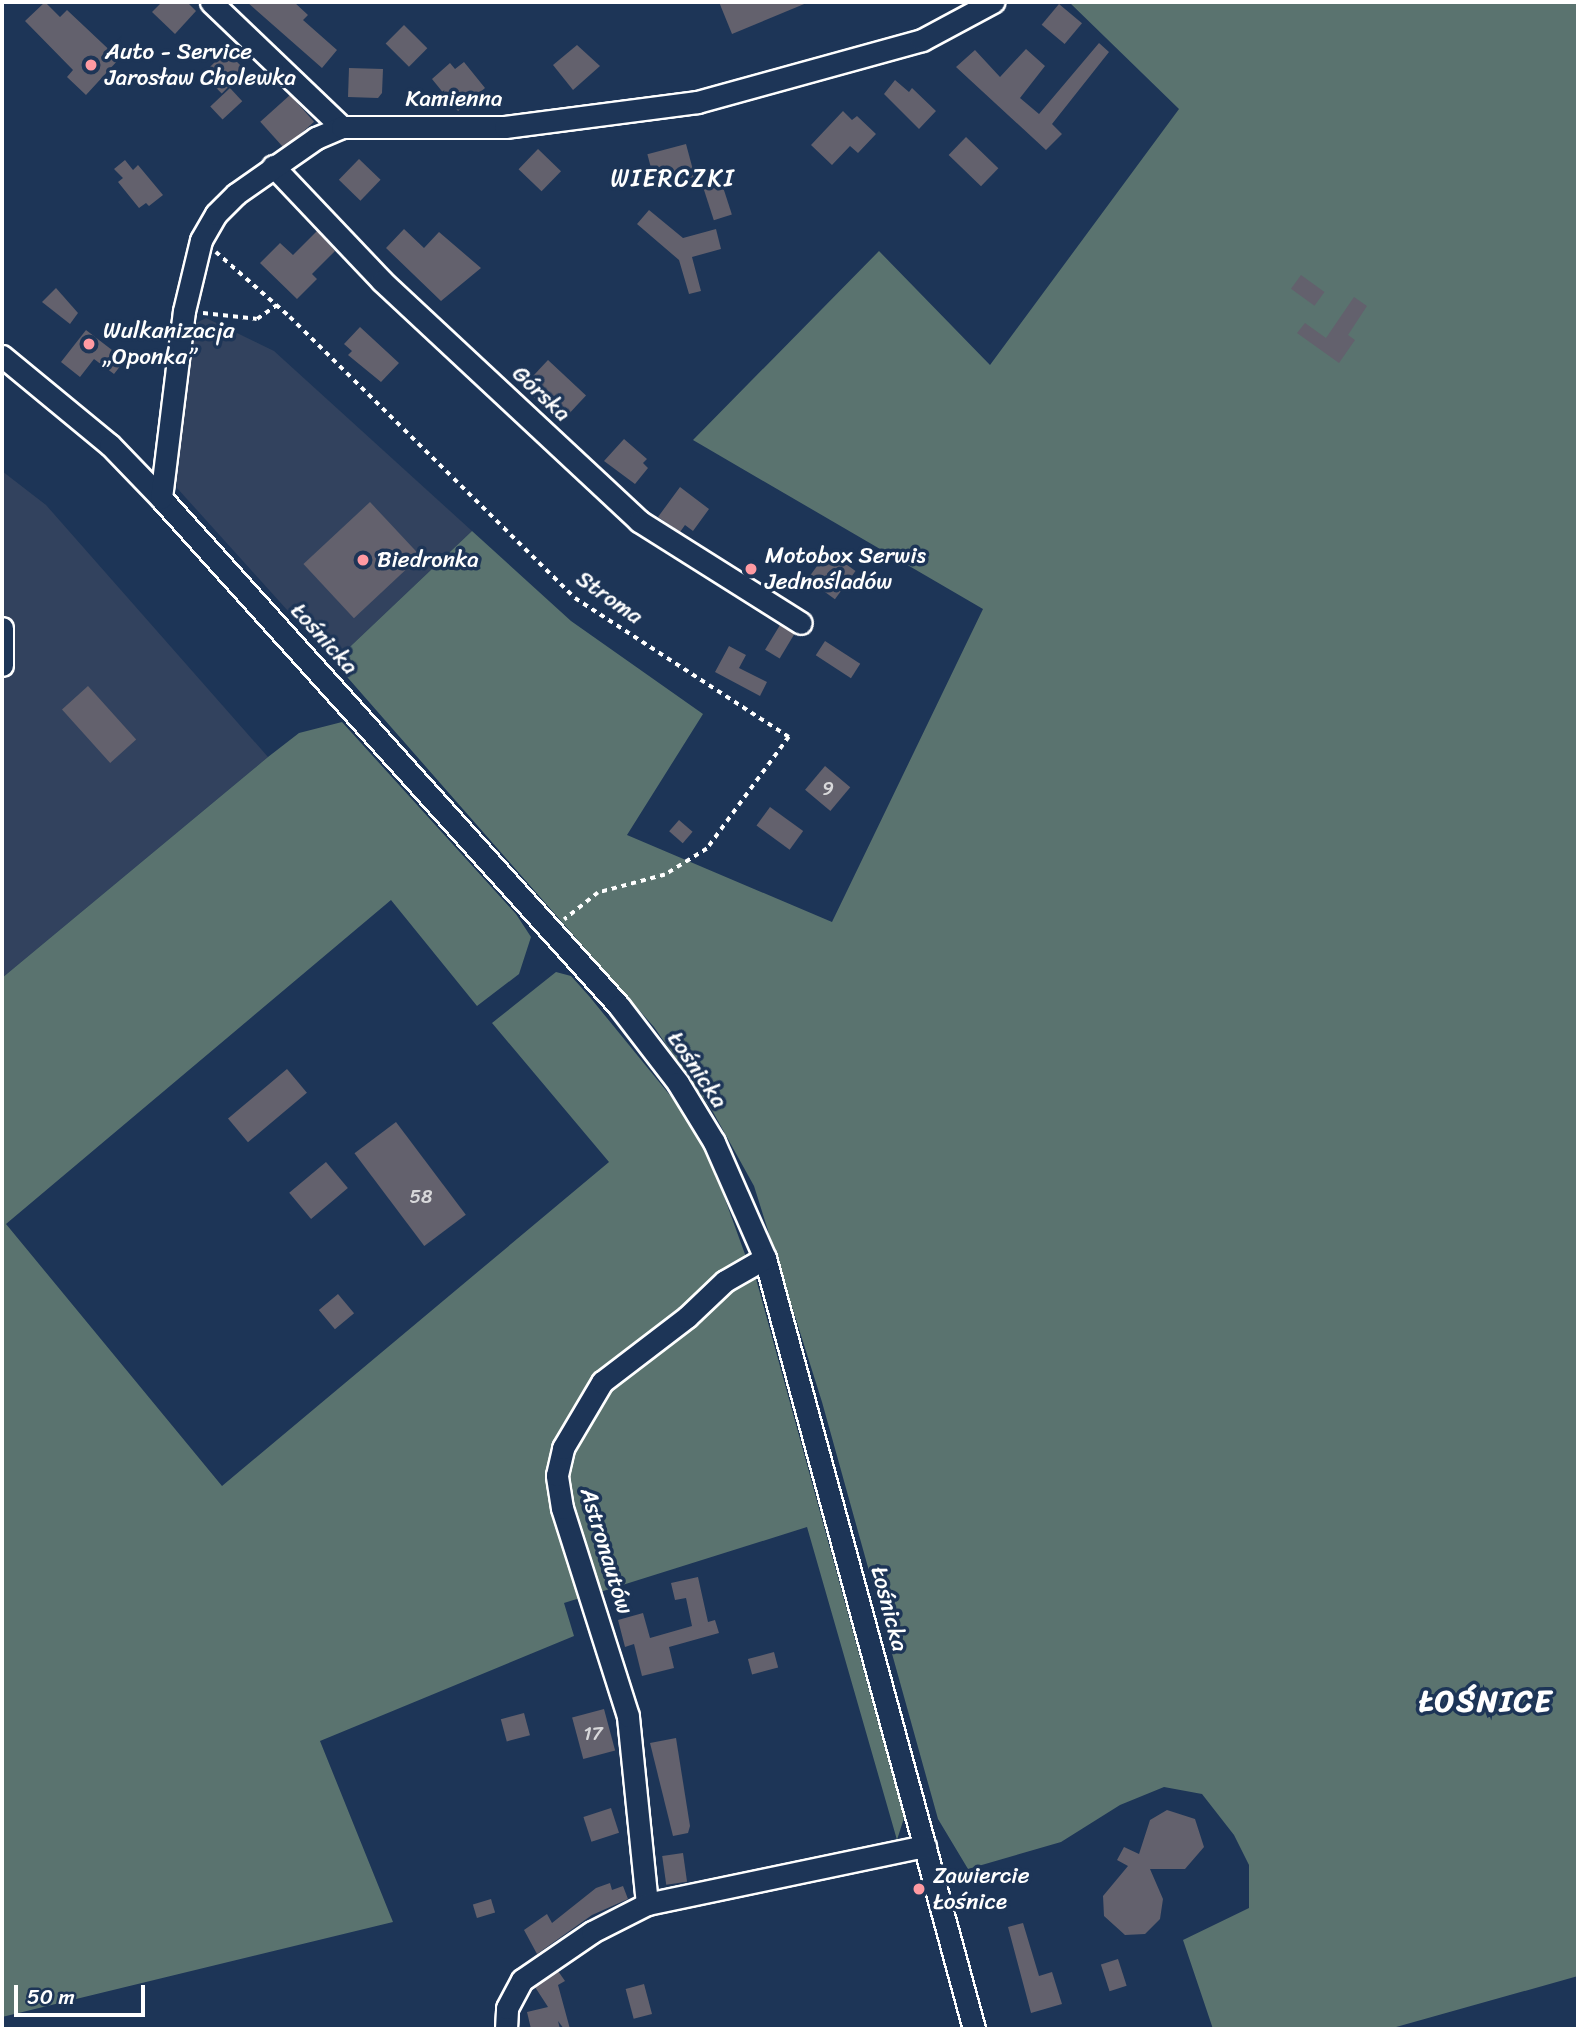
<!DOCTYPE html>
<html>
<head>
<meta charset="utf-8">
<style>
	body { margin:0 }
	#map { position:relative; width:1580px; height:2031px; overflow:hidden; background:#1d3557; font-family:Sriracha,sans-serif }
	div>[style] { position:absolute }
	.built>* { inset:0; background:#32425e }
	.green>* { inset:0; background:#5a736f }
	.building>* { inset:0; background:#63616d; transform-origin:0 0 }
	.path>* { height:3.5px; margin-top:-1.75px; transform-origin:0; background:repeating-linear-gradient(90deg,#fff 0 5px,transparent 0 10px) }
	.roads { filter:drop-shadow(2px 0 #fff) drop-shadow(-2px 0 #fff) drop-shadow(0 2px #fff) drop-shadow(0 -2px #fff) }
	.minor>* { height:21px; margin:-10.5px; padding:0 10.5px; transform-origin:10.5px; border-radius:10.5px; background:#1d3557 }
	.dots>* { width:19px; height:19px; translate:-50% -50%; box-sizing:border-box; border:4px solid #1d3557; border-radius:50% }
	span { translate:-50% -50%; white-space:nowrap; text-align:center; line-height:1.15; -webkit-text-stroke:7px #1d3557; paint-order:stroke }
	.number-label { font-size:19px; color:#d8d8da }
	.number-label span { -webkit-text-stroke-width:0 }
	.poi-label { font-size:23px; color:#fff }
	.left { translate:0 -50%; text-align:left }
	.street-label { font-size:23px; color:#fff }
	.neighbourhood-label { font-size:24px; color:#fff; letter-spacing:2px }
	.district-label { font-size:30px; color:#fff; font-weight:700; letter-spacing:2px }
	.frame { position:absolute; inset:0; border:4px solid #fff; pointer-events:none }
	.scale { position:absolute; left:14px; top:1985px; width:131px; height:32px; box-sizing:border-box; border:4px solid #fff; border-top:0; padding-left:9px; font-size:21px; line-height:24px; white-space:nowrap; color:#fff; -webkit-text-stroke:5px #1d3557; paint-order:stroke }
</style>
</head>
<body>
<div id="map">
	<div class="built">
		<i style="clip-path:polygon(206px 318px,274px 351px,472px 531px,334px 662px,177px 488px,174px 462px,188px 337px,196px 323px)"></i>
		<i style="clip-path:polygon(2px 471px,46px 505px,268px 757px,2px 978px)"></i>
	</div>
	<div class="green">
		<i style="clip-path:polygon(1069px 2px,1578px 2px,1578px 1976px,1389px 2029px,1213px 2029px,1183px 1940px,1249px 1908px,1249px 1865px,1234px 1835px,1202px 1794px,1164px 1787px,1120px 1805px,1061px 1842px,968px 1869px,938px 1819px,822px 1402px,754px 1186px,713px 1112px,654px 1027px,334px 662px,472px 531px,571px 621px,703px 714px,627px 835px,832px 922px,983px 609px,693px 440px,879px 251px,990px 365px,1179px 109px)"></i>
		<i style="clip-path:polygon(342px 722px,516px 914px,531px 937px,519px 974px,477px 1006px,391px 900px,6px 1224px,222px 1486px,609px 1162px,492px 1023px,556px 972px,571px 976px,589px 996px,682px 1110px,709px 1155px,746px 1257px,604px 1374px,557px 1450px,583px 1597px,564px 1603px,574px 1636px,320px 1741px,393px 1922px,2px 2017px,2px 978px,268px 757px,299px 733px)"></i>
		<i style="clip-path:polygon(755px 1275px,904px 1818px,897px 1840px,807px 1527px,597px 1593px,572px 1512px,566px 1468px,572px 1443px,612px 1382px,718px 1292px)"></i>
	</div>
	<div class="building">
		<i style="clip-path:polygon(45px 2px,60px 17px,67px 10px,119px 59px,86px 95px,67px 77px,73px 70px,25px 21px)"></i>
		<i style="clip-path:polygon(162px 2px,187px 2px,196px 11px,175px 34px,152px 12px)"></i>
		<i style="clip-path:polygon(247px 2px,294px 2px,308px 15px,303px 20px,337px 50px,322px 68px)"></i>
		<i style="clip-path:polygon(719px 2px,809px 2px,732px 34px)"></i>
		<i style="left:1059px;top:4px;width:30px;height:27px;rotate:40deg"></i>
		<i style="left:404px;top:25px;width:33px;height:26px;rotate:45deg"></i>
		<i style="clip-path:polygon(1099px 43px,1109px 52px,1052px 124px,1062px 134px,1046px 150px,956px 67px,975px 50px,1000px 77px,1026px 49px,1045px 66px,1020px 98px,1039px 114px)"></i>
		<i style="clip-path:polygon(577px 45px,600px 66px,573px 90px,553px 65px)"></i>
		<i style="left:226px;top:51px;width:27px;height:33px;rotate:45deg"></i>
		<i style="clip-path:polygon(464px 62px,485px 88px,458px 111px,432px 79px,450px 63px,455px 69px)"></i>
		<i style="clip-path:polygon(349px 68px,383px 69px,382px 93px,378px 98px,348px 97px)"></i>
		<i style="clip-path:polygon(895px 80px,909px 92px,912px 88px,936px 111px,919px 129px,884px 94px)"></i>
		<i style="left:230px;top:88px;width:18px;height:27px;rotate:47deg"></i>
		<i style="left:290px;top:95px;width:36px;height:40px;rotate:48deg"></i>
		<i style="clip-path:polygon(843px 111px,852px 120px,857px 116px,876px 134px,858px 153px,850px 146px,832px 165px,811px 145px)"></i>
		<i style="left:966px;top:137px;width:45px;height:25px;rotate:44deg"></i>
		<i style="left:686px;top:144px;width:34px;height:40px;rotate:75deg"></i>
		<i style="left:538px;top:149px;width:32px;height:28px;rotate:44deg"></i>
		<i style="left:359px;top:159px;width:30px;height:29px;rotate:44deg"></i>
		<i style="clip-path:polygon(125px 160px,133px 170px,138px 165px,163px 195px,149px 206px,146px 203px,139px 208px,118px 182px,123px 178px,114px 169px)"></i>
		<i style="left:722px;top:184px;width:32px;height:19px;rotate:72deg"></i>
		<i style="clip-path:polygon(649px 210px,683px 238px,716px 229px,721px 249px,692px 257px,701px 291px,689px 294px,679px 260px,637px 224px)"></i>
		<i style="clip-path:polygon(404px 229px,424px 248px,439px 232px,481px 268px,441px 301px,386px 248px)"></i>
		<i style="clip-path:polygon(317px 231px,335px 251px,312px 274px,317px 279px,297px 299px,260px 263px,280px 243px,293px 255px)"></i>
		<i style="left:1301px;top:275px;width:29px;height:17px;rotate:36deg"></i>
		<i style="clip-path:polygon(56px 288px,78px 313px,70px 324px,42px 302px)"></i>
		<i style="clip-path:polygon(1354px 297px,1367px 306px,1348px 335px,1355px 340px,1339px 363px,1297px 333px,1305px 323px,1326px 338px)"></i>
		<i style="clip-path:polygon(360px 327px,399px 363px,381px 382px,348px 355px,352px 351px,344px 344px)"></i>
		<i style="clip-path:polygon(86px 330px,125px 360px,114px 374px,94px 359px,80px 377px,61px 362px)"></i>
		<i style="left:548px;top:360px;width:52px;height:37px;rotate:43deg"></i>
		<i style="clip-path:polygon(624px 439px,647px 459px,643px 463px,648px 468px,635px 484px,604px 461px)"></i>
		<i style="clip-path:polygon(680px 487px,709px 509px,693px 531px,685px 525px,680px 532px,658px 517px)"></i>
		<i style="left:370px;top:502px;width:74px;height:91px;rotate:47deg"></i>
		<i style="left:828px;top:551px;width:34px;height:35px;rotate:36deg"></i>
		<i style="left:780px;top:625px;width:17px;height:29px;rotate:31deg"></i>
		<i style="left:825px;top:641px;width:42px;height:17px;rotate:33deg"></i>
		<i style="clip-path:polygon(729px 646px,746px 655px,739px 668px,767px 682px,760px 696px,715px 672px)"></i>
		<i style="left:88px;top:686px;width:72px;height:35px;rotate:48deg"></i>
		<i style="left:825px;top:766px;width:33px;height:31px;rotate:40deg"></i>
		<i style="left:770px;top:807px;width:41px;height:23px;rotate:36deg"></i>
		<i style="left:679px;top:820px;width:18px;height:15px;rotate:41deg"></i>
		<i style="left:287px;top:1069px;width:31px;height:77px;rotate:50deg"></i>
		<i style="left:396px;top:1122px;width:116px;height:52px;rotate:53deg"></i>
		<i style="left:326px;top:1162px;width:34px;height:48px;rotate:50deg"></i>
		<i style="left:338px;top:1294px;width:25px;height:25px;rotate:50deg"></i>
		<i style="clip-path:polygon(698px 1577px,708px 1622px,715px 1620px,719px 1633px,669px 1647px,674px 1668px,642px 1676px,634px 1644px,625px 1647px,618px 1620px,643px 1613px,650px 1638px,692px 1626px,686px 1598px,675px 1600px,671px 1583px)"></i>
		<i style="left:774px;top:1652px;width:16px;height:27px;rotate:75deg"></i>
		<i style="left:604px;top:1709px;width:43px;height:33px;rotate:75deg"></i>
		<i style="left:524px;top:1713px;width:23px;height:24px;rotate:75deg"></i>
		<i style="clip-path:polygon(676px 1738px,690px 1826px,688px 1833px,673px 1836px,650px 1743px)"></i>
		<i style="left:611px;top:1808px;width:26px;height:29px;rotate:72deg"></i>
		<i style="clip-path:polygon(1167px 1810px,1195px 1819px,1204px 1847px,1185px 1869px,1150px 1869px,1163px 1899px,1160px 1919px,1145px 1934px,1125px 1935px,1104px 1916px,1103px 1896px,1128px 1866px,1117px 1860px,1124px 1847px,1139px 1854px,1150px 1820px)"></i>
		<i style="left:683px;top:1853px;width:29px;height:21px;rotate:82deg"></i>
		<i style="clip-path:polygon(610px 1883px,612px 1890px,623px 1886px,628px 1899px,592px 1915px,537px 1954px,524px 1930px,547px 1914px,552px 1923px,596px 1888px)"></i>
		<i style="left:491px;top:1899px;width:14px;height:19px;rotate:73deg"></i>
		<i style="clip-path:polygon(1023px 1923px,1039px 1976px,1052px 1972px,1062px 2004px,1031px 2013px,1008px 1927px)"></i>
		<i style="left:1118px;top:1959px;width:28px;height:18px;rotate:72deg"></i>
		<i style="clip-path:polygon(558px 1971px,565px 1981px,558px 1985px,570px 2029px,564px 2029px,558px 2021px,560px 2029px,531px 2029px,527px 2012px,548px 2007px,535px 1987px)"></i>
		<i style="left:644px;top:1984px;width:31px;height:19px;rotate:75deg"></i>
	</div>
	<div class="path">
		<i style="left:216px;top:252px;width:98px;rotate:41.3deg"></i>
		<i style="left:290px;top:317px;width:400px;rotate:44.6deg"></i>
		<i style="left:575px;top:598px;width:255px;rotate:33deg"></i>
		<i style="left:789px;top:737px;width:139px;rotate:126.2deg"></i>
		<i style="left:707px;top:849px;width:49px;rotate:148.2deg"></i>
		<i style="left:665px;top:875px;width:69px;rotate:165deg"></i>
		<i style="left:598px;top:893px;width:43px;rotate:141.5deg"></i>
		<i style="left:203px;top:313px;width:54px;rotate:6.3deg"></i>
		<i style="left:257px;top:319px;width:24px;rotate:-35deg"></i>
	</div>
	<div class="roads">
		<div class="minor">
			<i style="left:211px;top:2px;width:181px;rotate:43.7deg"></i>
			<i style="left:273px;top:166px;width:158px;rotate:46.5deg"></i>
			<i style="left:382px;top:281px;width:352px;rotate:43deg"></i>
			<i style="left:639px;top:521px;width:191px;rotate:32.2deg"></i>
			<i style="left:2px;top:356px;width:140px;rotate:39.5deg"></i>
			<i style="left:110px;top:445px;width:74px;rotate:46.1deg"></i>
			<i style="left:161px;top:498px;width:684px;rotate:47.96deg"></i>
			<i style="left:619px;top:1006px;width:97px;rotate:52.5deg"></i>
			<i style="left:678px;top:1083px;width:69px;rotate:58.6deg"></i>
			<i style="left:714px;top:1142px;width:127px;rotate:66.3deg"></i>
			<i style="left:765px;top:1258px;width:799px;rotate:74.83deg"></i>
			<i style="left:161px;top:498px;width:188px;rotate:-83deg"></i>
			<i style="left:184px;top:311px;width:73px;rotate:-76.5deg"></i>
			<i style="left:201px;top:240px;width:30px;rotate:-60deg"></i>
			<i style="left:216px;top:214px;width:28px;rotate:-45deg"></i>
			<i style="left:236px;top:194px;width:98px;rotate:-35deg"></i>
			<i style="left:316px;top:138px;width:28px;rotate:-23deg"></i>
			<i style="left:342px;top:127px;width:163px"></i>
			<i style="left:505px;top:127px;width:194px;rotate:-7.4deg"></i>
			<i style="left:697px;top:102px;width:233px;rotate:-15.4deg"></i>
			<i style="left:922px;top:40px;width:81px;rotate:-28.2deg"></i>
			<i style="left:2px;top:628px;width:37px;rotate:90deg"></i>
			<i style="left:647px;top:1904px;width:189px;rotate:-95.8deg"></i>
			<i style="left:628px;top:1716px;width:218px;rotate:-107.6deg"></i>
			<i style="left:562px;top:1508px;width:33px;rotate:-99deg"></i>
			<i style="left:557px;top:1475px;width:28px;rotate:-77deg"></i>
			<i style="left:563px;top:1448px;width:77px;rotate:-59.4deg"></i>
			<i style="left:602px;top:1382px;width:107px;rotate:-37.4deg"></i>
			<i style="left:687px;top:1317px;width:52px;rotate:-43.5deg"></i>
			<i style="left:725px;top:1281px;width:46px;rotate:-29.9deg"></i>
			<i style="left:506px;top:2029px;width:21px;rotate:-87deg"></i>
			<i style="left:507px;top:2008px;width:32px;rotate:-62deg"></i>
			<i style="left:522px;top:1980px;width:85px;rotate:-34.4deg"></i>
			<i style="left:592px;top:1932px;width:62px;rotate:-27deg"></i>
			<i style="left:647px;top:1904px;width:284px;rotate:-11.8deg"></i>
		</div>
	</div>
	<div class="dots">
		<i style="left:91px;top:65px;background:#ff9aa2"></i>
		<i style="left:89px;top:344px;background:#ff9aa2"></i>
		<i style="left:363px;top:560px;background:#ff9aa2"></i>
		<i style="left:751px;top:569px;background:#ff9aa2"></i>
		<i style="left:919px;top:1889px;background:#ff9aa2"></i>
	</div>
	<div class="number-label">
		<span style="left:828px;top:789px">9</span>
		<span style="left:421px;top:1197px">58</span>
		<span style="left:593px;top:1734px">17</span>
	</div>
	<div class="poi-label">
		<span class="left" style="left:105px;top:65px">Auto - Service<br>Jarosław Cholewka</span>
		<span class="left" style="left:103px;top:344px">Wulkanizacja<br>„Oponka”</span>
		<span class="left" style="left:765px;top:569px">Motobox Serwis<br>Jednośladów</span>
		<span class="left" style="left:377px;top:560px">Biedronka</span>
		<span class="left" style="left:933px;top:1889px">Zawiercie<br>Łośnice</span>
	</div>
	<div class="street-label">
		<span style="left:454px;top:99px">Kamienna</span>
		<span style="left:541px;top:394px;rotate:43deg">Górska</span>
		<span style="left:609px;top:598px;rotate:35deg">Stroma</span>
		<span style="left:324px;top:639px;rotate:48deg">Łośnicka</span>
		<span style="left:697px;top:1070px;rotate:56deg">Łośnicka</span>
		<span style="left:606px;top:1551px;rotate:73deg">Astronautów</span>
		<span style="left:889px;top:1609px;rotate:75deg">Łośnicka</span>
	</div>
	<div class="neighbourhood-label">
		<span style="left:673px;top:179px">WIERCZKI</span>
	</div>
	<div class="district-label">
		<span style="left:1486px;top:1701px">ŁOŚNICE</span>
	</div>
	<div class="frame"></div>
	<div class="scale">50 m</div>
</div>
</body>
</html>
